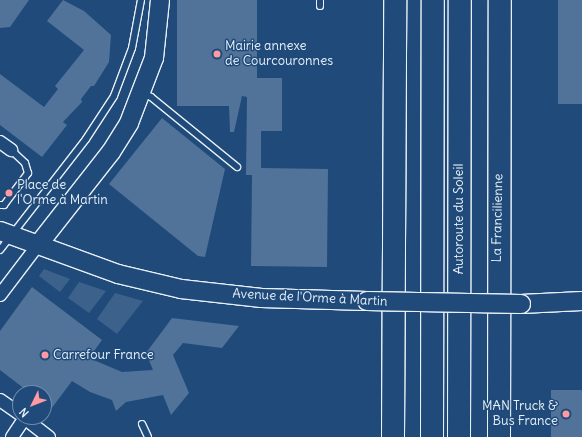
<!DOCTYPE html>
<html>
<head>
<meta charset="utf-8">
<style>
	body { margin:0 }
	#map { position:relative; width:582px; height:437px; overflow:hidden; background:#1f4a7a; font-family:Delius,sans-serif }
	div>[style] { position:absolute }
	.green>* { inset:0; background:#3c628c }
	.building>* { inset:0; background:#517399; transform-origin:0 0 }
	.roads { filter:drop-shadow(1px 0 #e8f1f8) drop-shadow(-1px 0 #e8f1f8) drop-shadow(0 1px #e8f1f8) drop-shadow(0 -1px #e8f1f8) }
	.lane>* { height:6px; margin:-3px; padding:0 3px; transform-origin:3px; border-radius:3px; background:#1f4a7a }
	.street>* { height:12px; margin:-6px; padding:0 6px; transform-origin:6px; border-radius:6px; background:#1f4a7a }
	.secondary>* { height:18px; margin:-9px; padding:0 9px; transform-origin:9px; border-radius:9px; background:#1f4a7a }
	.highway>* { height:22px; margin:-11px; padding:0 11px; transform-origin:11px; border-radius:11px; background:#1f4a7a }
	.bridges { filter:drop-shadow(1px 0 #e8f1f8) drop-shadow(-1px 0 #e8f1f8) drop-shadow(0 1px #e8f1f8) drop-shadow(0 -1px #e8f1f8) }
	.secondary-bridge>* { height:18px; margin:-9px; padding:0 9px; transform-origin:9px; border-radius:9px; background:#1f4a7a }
	.dots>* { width:11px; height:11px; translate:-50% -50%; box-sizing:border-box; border:2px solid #1f4a7a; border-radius:50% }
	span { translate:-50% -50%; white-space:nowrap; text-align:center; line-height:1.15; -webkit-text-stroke:3px #1f4a7a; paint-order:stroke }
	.poi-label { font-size:13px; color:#e8f1f8 }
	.left { translate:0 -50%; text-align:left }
	.right { translate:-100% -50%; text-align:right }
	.street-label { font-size:13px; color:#e8f1f8 }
	.north { position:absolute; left:12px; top:385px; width:40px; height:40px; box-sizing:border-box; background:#1f4a7a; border:1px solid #6f8dac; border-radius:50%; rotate:227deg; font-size:11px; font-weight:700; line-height:16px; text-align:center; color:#e8f1f8 }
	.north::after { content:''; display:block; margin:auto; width:14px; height:18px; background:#ff9aa2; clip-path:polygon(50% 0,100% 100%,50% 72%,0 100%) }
</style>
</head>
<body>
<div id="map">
	<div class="green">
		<i style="clip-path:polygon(44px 269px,70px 279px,60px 292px,39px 276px)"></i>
		<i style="clip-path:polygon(79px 282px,106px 291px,89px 313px,68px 298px)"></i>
		<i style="clip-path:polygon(115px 293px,143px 301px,117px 334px,97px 319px)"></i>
	</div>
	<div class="building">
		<i style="clip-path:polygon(0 0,29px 0,10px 27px,0 28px)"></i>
		<i style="clip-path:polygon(63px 0,84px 11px,111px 35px,109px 62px,94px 86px,91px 86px,81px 99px,82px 102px,63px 122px,67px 125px,42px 157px,0 125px,0 74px,44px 107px,58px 89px,55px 86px,84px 50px,47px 21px)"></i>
		<i style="clip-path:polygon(177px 0,257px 0,257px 78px,282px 78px,282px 131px,261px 131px,261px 168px,328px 169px,327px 267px,251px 266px,252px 175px,246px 175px,247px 97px,242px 96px,234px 132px,230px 132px,229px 106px,177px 106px)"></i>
		<i style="left:558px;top:0;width:24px;height:104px"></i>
		<i style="clip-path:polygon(162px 118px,225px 169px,205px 257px,198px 256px,109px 184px)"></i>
		<i style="clip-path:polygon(32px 287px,102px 340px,89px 358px,122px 372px,153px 370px,146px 353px,172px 318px,239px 326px,222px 348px,183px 343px,173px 355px,189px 393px,171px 415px,163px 395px,126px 402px,116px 411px,112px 400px,90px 392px,72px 381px,51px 409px,44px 404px,44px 393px,30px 393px,0 370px,0 331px)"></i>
		<i style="left:582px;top:390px;width:47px;height:31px;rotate:90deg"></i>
	</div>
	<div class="roads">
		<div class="lane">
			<i style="left:320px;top:6px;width:6px;rotate:-90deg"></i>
			<i style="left:142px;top:93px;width:10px;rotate:24deg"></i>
			<i style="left:151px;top:97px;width:111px;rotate:39.1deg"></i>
			<i style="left:0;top:205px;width:4px"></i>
			<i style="left:4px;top:205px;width:40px;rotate:-53deg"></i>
			<i style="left:28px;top:173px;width:10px;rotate:-107deg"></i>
			<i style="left:25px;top:163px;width:19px;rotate:-137deg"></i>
			<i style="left:0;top:250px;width:140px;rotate:-52.2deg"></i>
			<i style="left:86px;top:139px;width:51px;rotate:-56.9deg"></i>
			<i style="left:114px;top:96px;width:51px;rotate:-69.4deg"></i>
			<i style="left:132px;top:48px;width:49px;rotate:-79.4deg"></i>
			<i style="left:142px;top:424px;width:14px;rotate:65deg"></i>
		</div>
		<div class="street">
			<i style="left:0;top:142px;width:14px;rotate:36deg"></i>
			<i style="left:0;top:295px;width:63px;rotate:-52.8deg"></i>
			<i style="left:0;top:400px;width:24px;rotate:35deg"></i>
			<i style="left:23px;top:417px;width:33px;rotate:38deg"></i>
			<i style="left:12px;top:437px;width:23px;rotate:-56deg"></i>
		</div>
		<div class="secondary">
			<i style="left:0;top:231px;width:126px;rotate:20deg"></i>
			<i style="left:118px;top:274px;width:65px;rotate:13.4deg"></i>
			<i style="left:181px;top:289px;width:81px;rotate:6.4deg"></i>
			<i style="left:261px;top:298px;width:106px;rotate:1.6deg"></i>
			<i style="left:38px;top:245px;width:118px;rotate:-51.9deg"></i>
			<i style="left:111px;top:152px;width:34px;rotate:-58deg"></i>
			<i style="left:129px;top:123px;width:70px;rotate:-69deg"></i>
			<i style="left:154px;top:58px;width:58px;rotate:-84.1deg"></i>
			<i style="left:521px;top:304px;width:61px;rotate:-2.8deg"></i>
		</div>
		<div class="highway">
			<i style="left:393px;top:437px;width:437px;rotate:-89.7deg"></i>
			<i style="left:432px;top:437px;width:437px;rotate:-89.9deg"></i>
			<i style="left:459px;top:437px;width:437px;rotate:-89.9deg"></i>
			<i style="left:499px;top:437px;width:437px;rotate:-89.9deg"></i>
		</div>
	</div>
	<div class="bridges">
		<div class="secondary-bridge">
			<i style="left:367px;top:301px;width:154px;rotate:1.1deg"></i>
		</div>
	</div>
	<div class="dots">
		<i style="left:217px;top:54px;background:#ff9aa2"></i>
		<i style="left:9px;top:193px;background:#ff9aa2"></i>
		<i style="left:45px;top:355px;background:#ff9aa2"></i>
		<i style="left:566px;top:414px;background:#ff9aa2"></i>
	</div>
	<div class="poi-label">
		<span class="left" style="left:225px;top:54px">Mairie annexe<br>de Courcouronnes</span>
		<span class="left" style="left:17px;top:193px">Place de<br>l'Orme à Martin</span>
		<span class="left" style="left:53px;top:355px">Carrefour France</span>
		<span class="right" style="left:558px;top:414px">MAN Truck &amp;<br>Bus France</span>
	</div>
	<div class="street-label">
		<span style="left:498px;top:218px;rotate:-89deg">La Francilienne</span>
		<span style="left:459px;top:219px;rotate:-90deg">Autoroute du Soleil</span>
		<span style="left:310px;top:298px;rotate:3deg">Avenue de l'Orme à Martin</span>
	</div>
	<div class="north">N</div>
</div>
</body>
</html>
